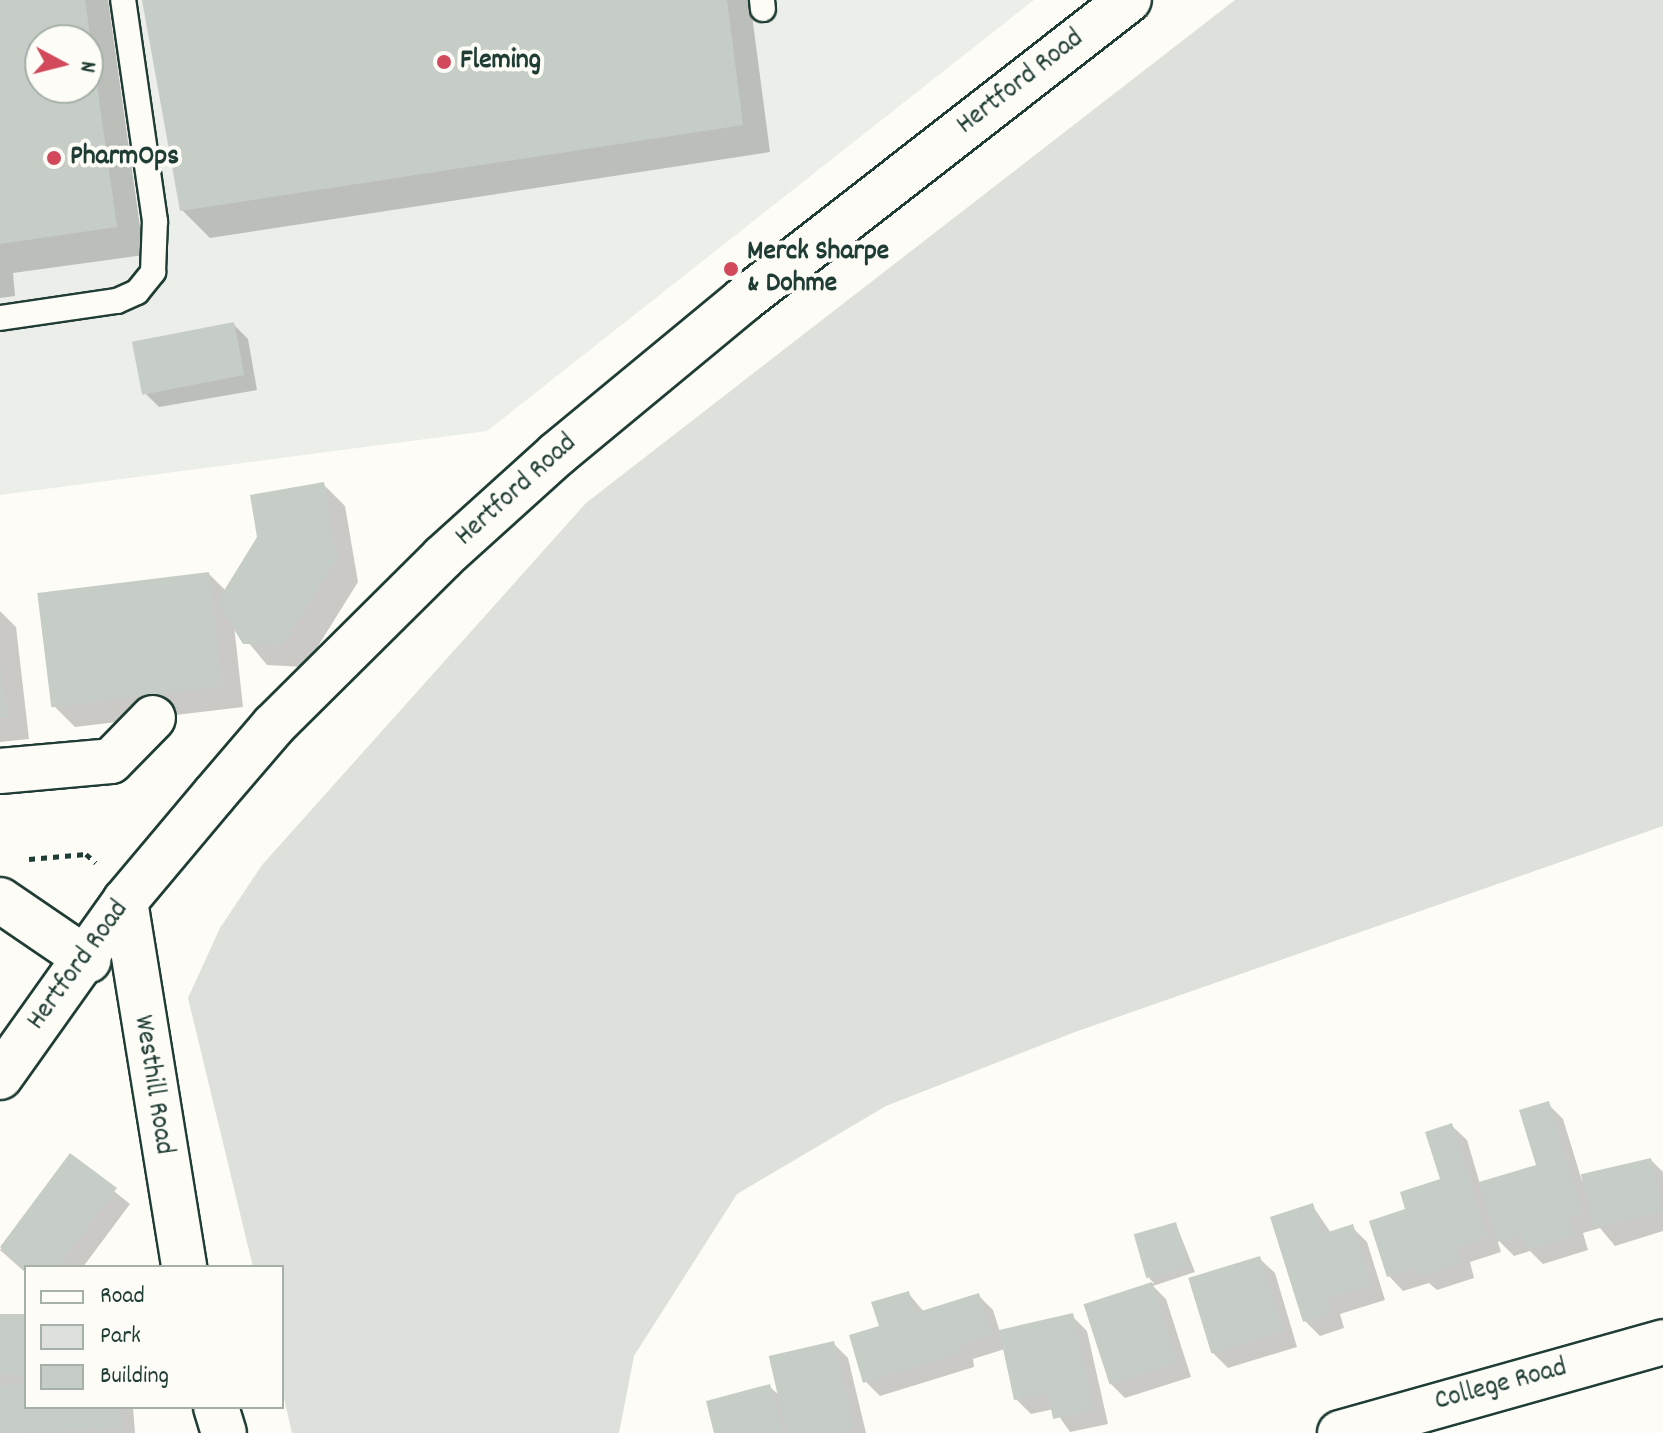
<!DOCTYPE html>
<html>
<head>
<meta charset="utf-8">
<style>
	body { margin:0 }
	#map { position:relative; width:1663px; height:1433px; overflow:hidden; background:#fdfcf7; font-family:Dekko,sans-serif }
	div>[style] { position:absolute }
	.built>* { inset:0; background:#eceee9 }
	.green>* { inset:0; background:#dde0db }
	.shadow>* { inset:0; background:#0003 }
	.building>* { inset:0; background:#c6cdc7; transform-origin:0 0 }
	.path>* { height:5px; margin-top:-2.5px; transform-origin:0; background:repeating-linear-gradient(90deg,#1f3d34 0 6px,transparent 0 12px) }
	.roads { filter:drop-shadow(2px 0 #1f3d34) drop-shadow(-2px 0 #1f3d34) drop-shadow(0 2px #1f3d34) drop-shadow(0 -2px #1f3d34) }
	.service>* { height:24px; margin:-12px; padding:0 12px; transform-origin:12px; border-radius:12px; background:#fdfcf7 }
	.minor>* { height:44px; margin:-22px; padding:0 22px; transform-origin:22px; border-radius:22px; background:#fdfcf7 }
	.secondary>* { height:44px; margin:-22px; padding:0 22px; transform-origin:22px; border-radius:22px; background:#fdfcf7 }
	.dots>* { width:22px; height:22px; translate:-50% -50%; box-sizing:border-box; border:4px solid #fdfcf7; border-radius:50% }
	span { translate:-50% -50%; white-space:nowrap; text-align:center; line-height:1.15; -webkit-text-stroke:8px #fdfcf7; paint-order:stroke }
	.poi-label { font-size:28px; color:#1f3d34; font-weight:700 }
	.left { translate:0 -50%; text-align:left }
	.street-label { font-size:28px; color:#1f3d34 }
	.legend { position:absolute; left:24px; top:1265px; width:260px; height:144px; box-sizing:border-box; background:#fdfcf7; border:2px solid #a4b0a9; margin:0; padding:10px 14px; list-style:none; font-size:24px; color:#1f3d34 }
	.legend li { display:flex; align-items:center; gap:16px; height:40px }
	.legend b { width:40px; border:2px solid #a4b0a9 }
	.north { position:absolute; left:24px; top:24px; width:80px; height:80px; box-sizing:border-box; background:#fdfcf7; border:2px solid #a4b0a9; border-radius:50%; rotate:97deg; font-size:22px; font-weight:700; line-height:32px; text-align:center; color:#1f3d34 }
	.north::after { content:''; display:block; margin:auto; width:28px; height:36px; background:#d1495b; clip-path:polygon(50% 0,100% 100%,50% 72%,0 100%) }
</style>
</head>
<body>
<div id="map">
	<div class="built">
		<i style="clip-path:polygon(evenodd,0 0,1034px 0,487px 431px,0 495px,0 0,40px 40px,88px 40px,88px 88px,40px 88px,40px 40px)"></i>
	</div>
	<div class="green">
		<i style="clip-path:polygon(1235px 0,1663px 0,1663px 826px,1075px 1032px,886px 1106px,737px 1194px,634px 1356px,619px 1433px,292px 1433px,282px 1390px,282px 1267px,253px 1267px,188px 998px,220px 928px,262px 865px,586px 503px)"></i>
	</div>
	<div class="shadow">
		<i style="clip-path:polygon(evenodd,0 0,108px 0,144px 255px,13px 273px,15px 296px,0 298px,0 0,40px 40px,88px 40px,88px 88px,40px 88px,40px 40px)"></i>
		<i style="clip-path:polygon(144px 0,750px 0,770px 152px,210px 238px,182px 210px)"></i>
		<i style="clip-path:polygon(233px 324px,248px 339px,257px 390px,159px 407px,144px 392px)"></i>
		<i style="clip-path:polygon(323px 484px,345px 506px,358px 582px,305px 667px,267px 665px,234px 625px,243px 707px,75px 727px,53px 705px,209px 574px,226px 591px)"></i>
		<i style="clip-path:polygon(0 611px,16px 627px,29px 739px,0 742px)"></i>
		<i style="clip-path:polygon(1548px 1104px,1563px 1119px,1582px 1181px,1651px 1160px,1663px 1172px,1663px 1231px,1615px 1246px,1600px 1228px,1583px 1233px,1588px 1250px,1543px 1264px,1530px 1251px,1514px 1256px,1497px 1239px,1501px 1252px,1470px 1262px,1474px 1278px,1437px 1290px,1429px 1283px,1403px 1291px,1389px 1276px,1407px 1210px,1443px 1181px,1452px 1126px,1467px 1140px,1480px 1184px,1538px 1167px)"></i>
		<i style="clip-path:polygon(70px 1156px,130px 1204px,83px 1267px,26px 1267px,26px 1273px,0 1250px)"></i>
		<i style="clip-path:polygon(1312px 1205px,1331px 1233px,1352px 1227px,1367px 1242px,1385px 1300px,1340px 1314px,1344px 1328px,1320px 1336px,1305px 1321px)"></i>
		<i style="clip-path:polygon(1176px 1224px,1195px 1272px,1153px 1286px,1166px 1299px,1191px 1377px,1125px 1398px,1110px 1383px,1085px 1305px,1154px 1283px,1149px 1278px)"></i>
		<i style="clip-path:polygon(1260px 1259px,1275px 1273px,1297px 1347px,1228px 1368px,1213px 1353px)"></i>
		<i style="clip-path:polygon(908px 1293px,924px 1312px,978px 1295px,993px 1310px,1000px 1332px,1072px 1316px,1087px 1331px,1108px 1424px,1070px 1432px,1054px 1409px,1031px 1414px,1016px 1399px,1005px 1349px,973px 1359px,974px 1367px,880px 1396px,865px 1381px,881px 1328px)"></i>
		<i style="clip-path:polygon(26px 1316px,26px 1407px,133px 1407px,135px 1433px,0 1433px,0 1320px)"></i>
		<i style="clip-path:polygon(833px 1343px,848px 1358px,866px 1433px,716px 1433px,770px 1387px,781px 1397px)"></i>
	</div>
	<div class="building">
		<i style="clip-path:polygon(evenodd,0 0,85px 0,117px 227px,0 244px,0 0,40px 40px,88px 40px,88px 88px,40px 88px,40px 40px)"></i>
		<i style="clip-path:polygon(142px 0,727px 0,743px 125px,180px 211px)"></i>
		<i style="left:234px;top:322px;width:54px;height:104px;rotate:79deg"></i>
		<i style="clip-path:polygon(324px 482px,337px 559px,283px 645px,243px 644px,217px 602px,257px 537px,250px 495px)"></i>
		<i style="left:209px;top:572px;width:115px;height:173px;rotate:83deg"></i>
		<i style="clip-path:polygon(0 666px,8px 717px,0 718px)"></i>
		<i style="clip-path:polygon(1549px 1101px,1583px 1214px,1569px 1218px,1575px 1235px,1526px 1250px,1521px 1235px,1497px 1242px,1479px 1182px,1536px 1165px,1519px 1110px)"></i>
		<i style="clip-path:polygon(1452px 1123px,1488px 1237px,1456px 1247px,1461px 1264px,1420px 1276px,1417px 1268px,1387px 1277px,1369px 1221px,1405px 1209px,1400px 1192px,1440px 1179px,1425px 1132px)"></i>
		<i style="clip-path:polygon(70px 1153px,117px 1188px,58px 1267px,26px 1267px,26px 1271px,0 1247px)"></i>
		<i style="left:1651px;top:1158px;width:55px;height:72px;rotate:77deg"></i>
		<i style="clip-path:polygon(1313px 1203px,1322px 1234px,1353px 1224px,1371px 1285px,1326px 1299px,1331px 1313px,1303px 1322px,1270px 1217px)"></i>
		<i style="left:1176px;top:1222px;width:46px;height:44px;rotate:74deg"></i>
		<i style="left:1260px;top:1256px;width:79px;height:75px;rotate:73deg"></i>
		<i style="left:1152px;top:1282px;width:84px;height:72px;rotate:72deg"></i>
		<i style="clip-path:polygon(909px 1291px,915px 1313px,979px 1293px,992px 1335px,959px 1345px,961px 1352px,863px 1383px,849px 1335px,879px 1326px,871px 1302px)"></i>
		<i style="clip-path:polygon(1073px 1313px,1094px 1410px,1053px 1419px,1048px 1393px,1014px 1400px,999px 1330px)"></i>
		<i style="left:26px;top:1314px;width:61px;height:26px;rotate:90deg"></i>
		<i style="left:834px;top:1341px;width:90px;height:67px;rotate:77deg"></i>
		<i style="clip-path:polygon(26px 1383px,26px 1407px,120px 1407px,123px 1429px,0 1433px,0 1386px)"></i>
		<i style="clip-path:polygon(770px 1384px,783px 1433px,714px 1433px,706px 1401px)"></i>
	</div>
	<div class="path">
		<i style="left:29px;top:859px;width:57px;rotate:-5deg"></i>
		<i style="left:86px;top:854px;width:13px;rotate:42deg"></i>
	</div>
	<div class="roads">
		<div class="service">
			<i style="left:762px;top:0;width:9px;rotate:84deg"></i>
			<i style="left:0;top:318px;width:118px;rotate:-8.3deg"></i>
			<i style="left:117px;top:301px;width:22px;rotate:-24deg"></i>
			<i style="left:137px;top:292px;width:26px;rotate:-51deg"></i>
			<i style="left:153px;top:272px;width:51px;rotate:-87.8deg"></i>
			<i style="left:155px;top:221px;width:223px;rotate:-98.2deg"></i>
		</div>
		<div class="minor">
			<i style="left:0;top:771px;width:111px;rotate:-5.1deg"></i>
			<i style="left:111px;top:761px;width:60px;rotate:-45.7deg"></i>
			<i style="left:0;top:900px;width:107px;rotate:34.3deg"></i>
			<i style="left:125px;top:901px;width:371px;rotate:80.8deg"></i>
			<i style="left:216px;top:1407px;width:27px;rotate:73deg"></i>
			<i style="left:1340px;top:1433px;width:336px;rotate:-15.7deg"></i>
		</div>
		<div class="secondary">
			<i style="left:0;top:1077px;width:216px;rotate:-54.6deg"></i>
			<i style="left:125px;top:901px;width:138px;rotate:-50deg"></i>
			<i style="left:214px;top:795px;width:92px;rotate:-49.4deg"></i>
			<i style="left:274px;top:725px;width:238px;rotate:-44.8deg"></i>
			<i style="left:443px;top:557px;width:154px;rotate:-42.1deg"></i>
			<i style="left:557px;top:454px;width:241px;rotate:-39.6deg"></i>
			<i style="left:743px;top:300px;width:489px;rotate:-37.9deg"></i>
		</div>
	</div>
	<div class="dots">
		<i style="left:444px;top:62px;background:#d1495b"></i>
		<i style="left:54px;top:158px;background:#d1495b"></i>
		<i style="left:731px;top:269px;background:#d1495b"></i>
	</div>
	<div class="poi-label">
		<span class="left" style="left:460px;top:62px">Fleming</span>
		<span class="left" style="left:70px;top:158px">PharmOps</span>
		<span class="left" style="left:747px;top:269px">Merck Sharpe<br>&amp; Dohme</span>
	</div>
	<div class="street-label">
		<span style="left:1021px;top:83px;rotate:-38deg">Hertford Road</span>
		<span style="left:517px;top:491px;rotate:-42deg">Hertford Road</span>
		<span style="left:79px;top:966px;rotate:-54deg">Hertford Road</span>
		<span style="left:152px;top:1085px;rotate:81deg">Westhill Road</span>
		<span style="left:1501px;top:1386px;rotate:-15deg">College Road</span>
	</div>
	<ul class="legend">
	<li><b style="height:10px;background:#fdfcf7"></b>Road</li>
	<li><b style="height:22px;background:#dde0db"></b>Park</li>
	<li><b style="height:22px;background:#c6cdc7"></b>Building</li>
	</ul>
	<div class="north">N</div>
</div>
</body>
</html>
